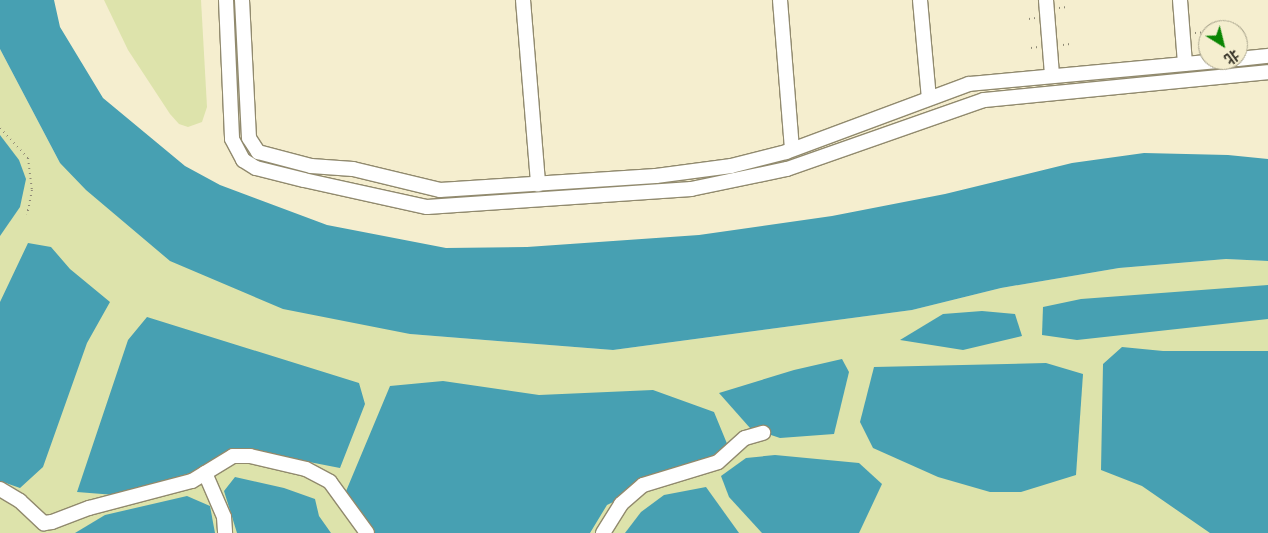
<!DOCTYPE html>
<html>
<head>
<meta charset="utf-8">
<style>
	body { margin:0 }
	#map { position:relative; width:1268px; height:533px; overflow:hidden; background:#f5eecf; font-family:Karla,"Noto Sans SC",sans-serif }
	div>[style] { position:absolute }
	.green>* { inset:0; background:#dde3ab }
	.water>* { inset:0; background:#47a0b2 }
	.path>* { height:2px; margin-top:-1px; transform-origin:0; background:repeating-linear-gradient(90deg,#8f8a76 0 1px,transparent 0 5px) }
	.roads { filter:drop-shadow(1px 0 #918a6e) drop-shadow(-1px 0 #918a6e) drop-shadow(0 1px #918a6e) drop-shadow(0 -1px #918a6e) }
	.minor>* { height:14px; margin:-7px; padding:0 7px; transform-origin:7px; border-radius:7px; background:#fff }
	span { translate:-50% -50%; white-space:nowrap; text-align:center; line-height:1.15; -webkit-text-stroke:5px #f5eecf; paint-order:stroke }
	.north { position:absolute; left:1198px; top:20px; width:50px; height:50px; box-sizing:border-box; background:#f5eecf; border:1px solid #a6a18a; border-radius:50%; rotate:144deg; font-size:14px; font-weight:700; line-height:20px; text-align:center; color:#302d22 }
	.north::after { content:''; display:block; margin:auto; width:18px; height:22px; background:#0a8503; clip-path:polygon(50% 0,100% 100%,50% 72%,0 100%) }
</style>
</head>
<body>
<div id="map">
	<div class="green">
		<i style="clip-path:polygon(104px 0,201px 0,207px 107px,202px 122px,188px 127px,179px 124px,170px 114px,128px 50px)"></i>
		<i style="clip-path:polygon(0 49px,60px 163px,410px 334px,613px 350px,912px 310px,1001px 288px,1119px 268px,1226px 259px,1268px 261px,1268px 533px,0 533px)"></i>
	</div>
	<div class="water">
		<i style="clip-path:polygon(0 0,54px 0,60px 27px,103px 98px,185px 166px,220px 185px,327px 225px,446px 248px,527px 247px,699px 235px,832px 216px,945px 194px,1072px 163px,1144px 153px,1228px 155px,1268px 159px,1268px 261px,1226px 259px,1119px 268px,1001px 288px,912px 310px,613px 350px,410px 334px,283px 309px,170px 261px,86px 190px,60px 163px,0 49px)"></i>
		<i style="clip-path:polygon(0 135px,19px 160px,26px 179px,20px 207px,0 236px)"></i>
		<i style="clip-path:polygon(28px 243px,51px 247px,70px 269px,110px 302px,87px 343px,43px 467px,20px 488px,0 481px,0 302px)"></i>
		<i style="clip-path:polygon(1268px 285px,1268px 319px,1077px 340px,1042px 335px,1043px 307px,1081px 299px)"></i>
		<i style="clip-path:polygon(982px 311px,1015px 314px,1022px 336px,963px 350px,900px 340px,943px 314px)"></i>
		<i style="clip-path:polygon(147px 317px,359px 383px,365px 404px,340px 468px,238px 448px,204px 469px,115px 495px,77px 492px,128px 340px)"></i>
		<i style="clip-path:polygon(1122px 347px,1163px 351px,1268px 351px,1268px 533px,1210px 533px,1142px 486px,1101px 470px,1103px 364px)"></i>
		<i style="clip-path:polygon(842px 359px,849px 372px,834px 434px,780px 438px,750px 428px,719px 393px,794px 370px)"></i>
		<i style="clip-path:polygon(1046px 363px,1083px 374px,1076px 475px,1021px 492px,990px 492px,938px 477px,873px 448px,860px 422px,874px 367px)"></i>
		<i style="clip-path:polygon(443px 381px,539px 395px,653px 390px,714px 412px,728px 446px,689px 470px,648px 485px,607px 505px,590px 533px,371px 533px,344px 496px,390px 386px)"></i>
		<i style="clip-path:polygon(775px 455px,859px 463px,882px 484px,859px 533px,762px 533px,729px 497px,721px 476px,746px 458px)"></i>
		<i style="clip-path:polygon(235px 477px,284px 488px,315px 499px,319px 516px,331px 533px,237px 533px,224px 491px)"></i>
		<i style="clip-path:polygon(706px 487px,739px 533px,625px 533px,641px 512px,664px 495px)"></i>
		<i style="clip-path:polygon(187px 496px,210px 506px,215px 533px,75px 533px,105px 515px)"></i>
	</div>
	<div class="path">
		<i style="left:1059px;top:8px;width:8px;rotate:-7deg"></i>
		<i style="left:1029px;top:19px;width:6px;rotate:-9deg"></i>
		<i style="left:1195px;top:33px;width:13px;rotate:-4deg"></i>
		<i style="left:1063px;top:45px;width:7px;rotate:-8deg"></i>
		<i style="left:1031px;top:48px;width:7px;rotate:-8deg"></i>
		<i style="left:0;top:128px;width:41px;rotate:47deg"></i>
		<i style="left:28px;top:158px;width:32px;rotate:83deg"></i>
		<i style="left:32px;top:190px;width:25px;rotate:101deg"></i>
	</div>
	<div class="roads">
		<div class="minor">
			<i style="left:226px;top:0;width:139px;rotate:87.5deg"></i>
			<i style="left:232px;top:139px;width:24px;rotate:62deg"></i>
			<i style="left:243px;top:160px;width:15px;rotate:32deg"></i>
			<i style="left:256px;top:168px;width:49px;rotate:14deg"></i>
			<i style="left:304px;top:180px;width:126px;rotate:12.4deg"></i>
			<i style="left:427px;top:207px;width:265px;rotate:-3.9deg"></i>
			<i style="left:691px;top:189px;width:98px;rotate:-11.8deg"></i>
			<i style="left:787px;top:169px;width:209px;rotate:-19.3deg"></i>
			<i style="left:984px;top:100px;width:285px;rotate:-5.6deg"></i>
			<i style="left:242px;top:0;width:138px;rotate:87.1deg"></i>
			<i style="left:249px;top:138px;width:17px;rotate:57deg"></i>
			<i style="left:258px;top:152px;width:55px;rotate:14.8deg"></i>
			<i style="left:311px;top:166px;width:42px;rotate:4.1deg"></i>
			<i style="left:353px;top:169px;width:89px;rotate:13.6deg"></i>
			<i style="left:440px;top:190px;width:216px;rotate:-3.7deg"></i>
			<i style="left:656px;top:176px;width:76px;rotate:-7.6deg"></i>
			<i style="left:731px;top:166px;width:57px;rotate:-14.3deg"></i>
			<i style="left:786px;top:152px;width:195px;rotate:-20.4deg"></i>
			<i style="left:969px;top:84px;width:259px;rotate:-5.3deg"></i>
			<i style="left:523px;top:0;width:185px;rotate:85.3deg"></i>
			<i style="left:780px;top:0;width:149px;rotate:85.4deg"></i>
			<i style="left:920px;top:0;width:98px;rotate:84.8deg"></i>
			<i style="left:1046px;top:0;width:75px;rotate:85.4deg"></i>
			<i style="left:1180px;top:0;width:64px;rotate:85.5deg"></i>
			<i style="left:1238px;top:59px;width:30px;rotate:-6deg"></i>
			<i style="left:205px;top:473px;width:48px;rotate:66.6deg"></i>
			<i style="left:224px;top:517px;width:16px;rotate:86deg"></i>
			<i style="left:0;top:489px;width:23px;rotate:31deg"></i>
			<i style="left:20px;top:501px;width:33px;rotate:43deg"></i>
			<i style="left:44px;top:523px;width:8px;rotate:-7deg"></i>
			<i style="left:52px;top:522px;width:40px;rotate:-21deg"></i>
			<i style="left:89px;top:508px;width:106px;rotate:-14.7deg"></i>
			<i style="left:192px;top:481px;width:48px;rotate:-31.4deg"></i>
			<i style="left:233px;top:456px;width:17px"></i>
			<i style="left:250px;top:456px;width:57px;rotate:13.1deg"></i>
			<i style="left:306px;top:469px;width:27px;rotate:28deg"></i>
			<i style="left:330px;top:482px;width:63px;rotate:54deg"></i>
			<i style="left:603px;top:533px;width:34px;rotate:-58deg"></i>
			<i style="left:621px;top:504px;width:29px;rotate:-41deg"></i>
			<i style="left:643px;top:485px;width:78px;rotate:-17deg"></i>
			<i style="left:718px;top:462px;width:36px;rotate:-42deg"></i>
			<i style="left:745px;top:438px;width:19px;rotate:-16deg"></i>
		</div>
	</div>
	<div class="north">北</div>
</div>
</body>
</html>
